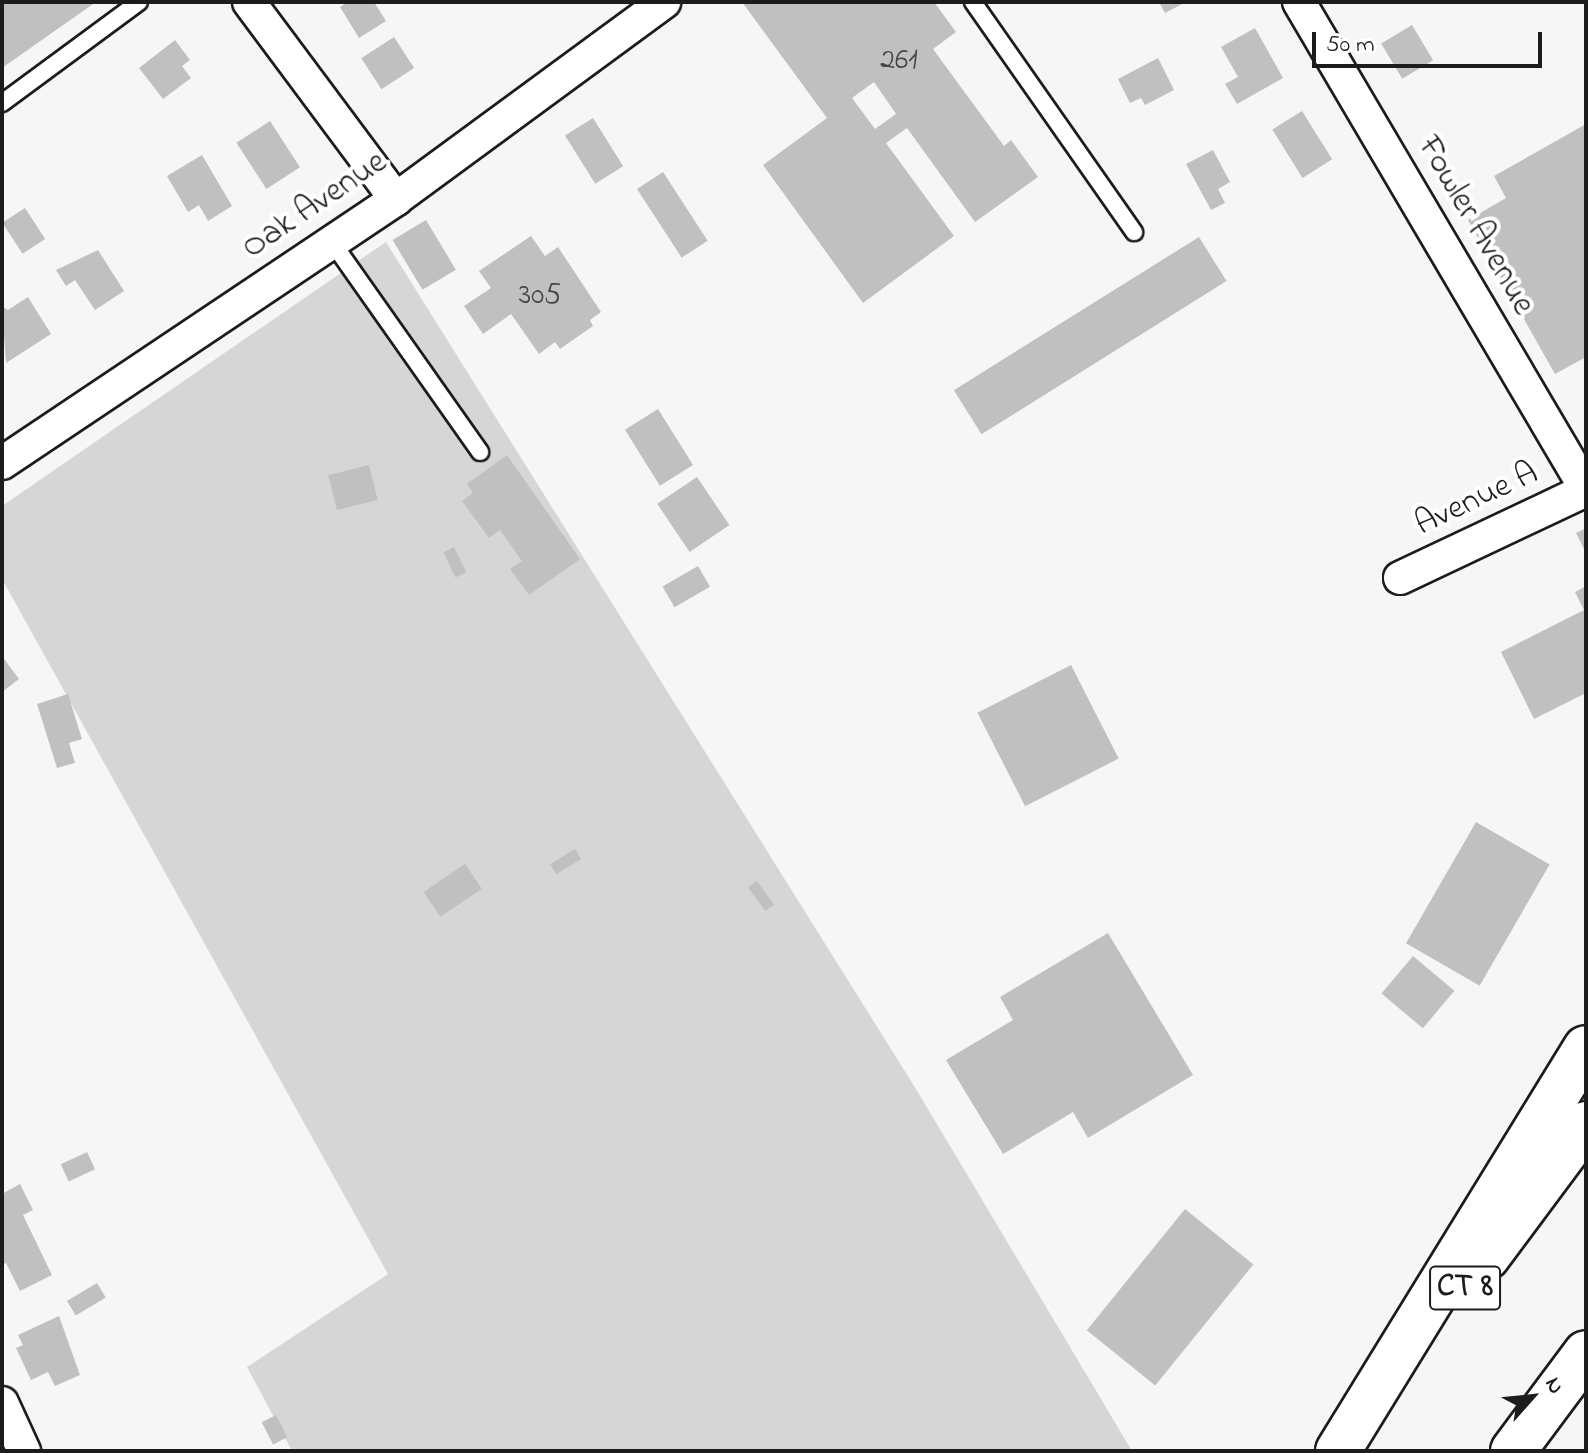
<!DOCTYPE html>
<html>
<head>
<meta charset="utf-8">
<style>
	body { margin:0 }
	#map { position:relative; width:1588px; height:1453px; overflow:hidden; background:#f6f6f6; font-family:"Indie Flower",sans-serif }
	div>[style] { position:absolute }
	.green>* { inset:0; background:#d6d6d6 }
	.building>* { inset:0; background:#c0c0c0; transform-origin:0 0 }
	.roads { filter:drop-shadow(2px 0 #1c1c1c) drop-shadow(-2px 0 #1c1c1c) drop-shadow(0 2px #1c1c1c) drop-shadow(0 -2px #1c1c1c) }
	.lane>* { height:16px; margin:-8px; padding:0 8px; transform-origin:8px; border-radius:8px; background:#fff }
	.street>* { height:32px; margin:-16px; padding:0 16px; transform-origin:16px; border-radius:16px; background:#fff }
	.highway>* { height:44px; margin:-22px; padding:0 22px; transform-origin:22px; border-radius:22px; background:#fff }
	span { translate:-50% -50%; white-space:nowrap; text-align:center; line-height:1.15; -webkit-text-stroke:8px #fff; paint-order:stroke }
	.number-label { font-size:30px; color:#454545 }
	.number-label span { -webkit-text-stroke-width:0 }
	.shield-label span { padding:2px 6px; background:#fff; border:2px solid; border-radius:6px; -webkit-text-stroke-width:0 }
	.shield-label { font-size:32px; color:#1c1c1c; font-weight:700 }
	.street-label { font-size:34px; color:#1c1c1c }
	.frame { position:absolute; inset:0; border:4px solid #1c1c1c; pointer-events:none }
	.north { position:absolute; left:1492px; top:1357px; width:80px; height:80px; -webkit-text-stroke:6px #fff; paint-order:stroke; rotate:63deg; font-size:22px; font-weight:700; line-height:32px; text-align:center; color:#1c1c1c }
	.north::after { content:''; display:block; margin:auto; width:28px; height:36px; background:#1c1c1c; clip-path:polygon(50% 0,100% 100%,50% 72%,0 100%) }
	.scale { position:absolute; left:1312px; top:32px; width:230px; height:36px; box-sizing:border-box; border:4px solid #1c1c1c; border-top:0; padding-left:10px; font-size:24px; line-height:28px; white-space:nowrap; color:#1c1c1c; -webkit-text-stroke:6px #fff; paint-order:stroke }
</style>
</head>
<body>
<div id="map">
	<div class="green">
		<i style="clip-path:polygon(386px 242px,916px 1089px,1132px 1451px,292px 1451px,247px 1367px,388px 1274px,2px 579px,2px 506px)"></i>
	</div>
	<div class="building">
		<i style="clip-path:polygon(2px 2px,96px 2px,2px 68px)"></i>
		<i style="clip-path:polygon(348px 2px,374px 2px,386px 21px,359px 38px,340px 7px)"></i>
		<i style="clip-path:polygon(evenodd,742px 2px,934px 2px,956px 32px,933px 49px,1004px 146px,1011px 140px,1038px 177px,975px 222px,907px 128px,886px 143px,954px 236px,863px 303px,763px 165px,827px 118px,742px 2px,874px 82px,896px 114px,875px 129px,852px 98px,874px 82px)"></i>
		<i style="clip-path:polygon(1159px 2px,1186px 2px,1165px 13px)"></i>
		<i style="left:1412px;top:25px;width:41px;height:36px;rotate:59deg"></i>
		<i style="clip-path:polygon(1255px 28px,1283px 78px,1237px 104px,1225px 84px,1238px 77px,1221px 47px)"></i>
		<i style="left:394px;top:37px;width:37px;height:39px;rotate:57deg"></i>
		<i style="clip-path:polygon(175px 40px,190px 60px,182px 66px,191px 78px,163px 99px,139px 68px)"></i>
		<i style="clip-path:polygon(1158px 58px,1174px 90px,1145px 105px,1141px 98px,1130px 103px,1118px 79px)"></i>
		<i style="left:1302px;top:111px;width:57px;height:35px;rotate:58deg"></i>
		<i style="left:593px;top:118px;width:57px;height:33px;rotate:58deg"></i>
		<i style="left:270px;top:121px;width:55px;height:40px;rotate:57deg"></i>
		<i style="clip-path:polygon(1586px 124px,1586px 357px,1555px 374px,1468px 220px,1506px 198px,1494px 176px)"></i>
		<i style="clip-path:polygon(1213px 150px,1230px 182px,1218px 189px,1225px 203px,1211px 210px,1186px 164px)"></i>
		<i style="clip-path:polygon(202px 155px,232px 206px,208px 221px,199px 205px,188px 212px,167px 176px)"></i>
		<i style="left:663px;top:172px;width:82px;height:31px;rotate:57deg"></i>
		<i style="left:25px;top:208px;width:37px;height:27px;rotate:57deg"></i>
		<i style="left:426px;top:220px;width:58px;height:39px;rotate:59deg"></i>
		<i style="clip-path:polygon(531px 236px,545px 256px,558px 247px,601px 312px,590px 320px,593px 326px,560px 349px,555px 342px,539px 354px,511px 314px,483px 334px,464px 306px,491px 288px,479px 271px)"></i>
		<i style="left:1199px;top:237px;width:52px;height:289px;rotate:58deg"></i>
		<i style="clip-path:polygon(98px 250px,124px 291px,95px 310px,75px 280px,66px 286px,56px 270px)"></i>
		<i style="clip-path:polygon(28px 297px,51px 334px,6px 363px,2px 306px,8px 310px)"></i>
		<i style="left:658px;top:409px;width:66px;height:39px;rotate:58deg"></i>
		<i style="clip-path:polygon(507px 455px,580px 559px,529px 595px,510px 569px,522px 561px,500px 530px,489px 538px,462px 501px,473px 493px,467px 484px)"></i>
		<i style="left:369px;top:465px;width:36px;height:42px;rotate:76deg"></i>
		<i style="left:697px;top:477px;width:58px;height:48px;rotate:56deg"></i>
		<i style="clip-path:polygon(1586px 528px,1586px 553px,1576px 533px)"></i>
		<i style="left:454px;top:547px;width:28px;height:12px;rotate:64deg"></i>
		<i style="left:698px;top:566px;width:24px;height:41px;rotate:60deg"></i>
		<i style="clip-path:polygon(1586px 586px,1586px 693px,1534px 719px,1501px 652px,1584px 610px,1575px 592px)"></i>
		<i style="clip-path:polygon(2px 656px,19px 679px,2px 692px)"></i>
		<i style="left:1071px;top:665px;width:105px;height:105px;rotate:63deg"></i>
		<i style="clip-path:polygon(68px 694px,82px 739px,69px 743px,75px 763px,57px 768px,37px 704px)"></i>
		<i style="left:1476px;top:822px;width:85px;height:140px;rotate:30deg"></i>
		<i style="left:575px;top:849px;width:12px;height:29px;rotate:59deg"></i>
		<i style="left:465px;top:864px;width:30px;height:50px;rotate:56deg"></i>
		<i style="left:757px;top:881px;width:29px;height:11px;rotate:54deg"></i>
		<i style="clip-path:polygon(1108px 933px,1193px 1075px,1088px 1138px,1073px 1112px,1003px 1154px,946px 1060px,1013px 1020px,1000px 997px)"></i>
		<i style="left:1413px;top:956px;width:54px;height:49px;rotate:40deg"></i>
		<i style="left:87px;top:1152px;width:19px;height:29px;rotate:65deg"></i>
		<i style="clip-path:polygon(20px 1184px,33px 1210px,23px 1215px,52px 1275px,20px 1291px,6px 1263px,2px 1265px,2px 1194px)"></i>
		<i style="left:1185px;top:1209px;width:88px;height:156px;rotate:39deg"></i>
		<i style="left:97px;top:1283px;width:17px;height:35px;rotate:59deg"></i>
		<i style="clip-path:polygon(59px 1316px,80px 1375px,55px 1386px,48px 1372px,31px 1380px,16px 1348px,23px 1345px,18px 1335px)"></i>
		<i style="left:276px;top:1415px;width:25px;height:16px;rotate:63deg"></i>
	</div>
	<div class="roads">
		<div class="lane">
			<i style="left:973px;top:2px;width:281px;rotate:55deg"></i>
			<i style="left:2px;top:103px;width:170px;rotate:-36.4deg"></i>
			<i style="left:332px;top:242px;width:257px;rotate:54.8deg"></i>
		</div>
		<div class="street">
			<i style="left:249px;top:2px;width:246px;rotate:53.3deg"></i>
			<i style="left:1299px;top:2px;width:565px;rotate:59.49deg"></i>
			<i style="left:2px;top:463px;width:474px;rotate:-33.8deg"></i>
			<i style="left:396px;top:199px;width:333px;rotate:-36.3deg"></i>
			<i style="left:1400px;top:578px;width:206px;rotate:-25.3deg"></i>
			<i style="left:2px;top:1403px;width:53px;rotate:65.4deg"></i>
		</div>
		<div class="highway">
			<i style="left:1487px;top:1257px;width:166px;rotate:-53.3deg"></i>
			<i style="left:1338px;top:1451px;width:473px;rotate:-58.4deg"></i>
			<i style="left:1513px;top:1451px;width:122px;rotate:-53.3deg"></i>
		</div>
	</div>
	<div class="number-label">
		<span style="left:899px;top:61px">261</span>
		<span style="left:540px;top:296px">305</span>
	</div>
	<div class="shield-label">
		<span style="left:1465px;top:1288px">CT 8</span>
	</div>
	<div class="street-label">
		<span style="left:315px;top:206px;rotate:-34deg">Oak Avenue</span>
		<span style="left:1475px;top:226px;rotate:60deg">Fowler Avenue</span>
		<span style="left:1477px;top:500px;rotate:-25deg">Avenue A</span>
	</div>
	<div class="frame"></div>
	<div class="north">N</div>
	<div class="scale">50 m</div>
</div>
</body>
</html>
